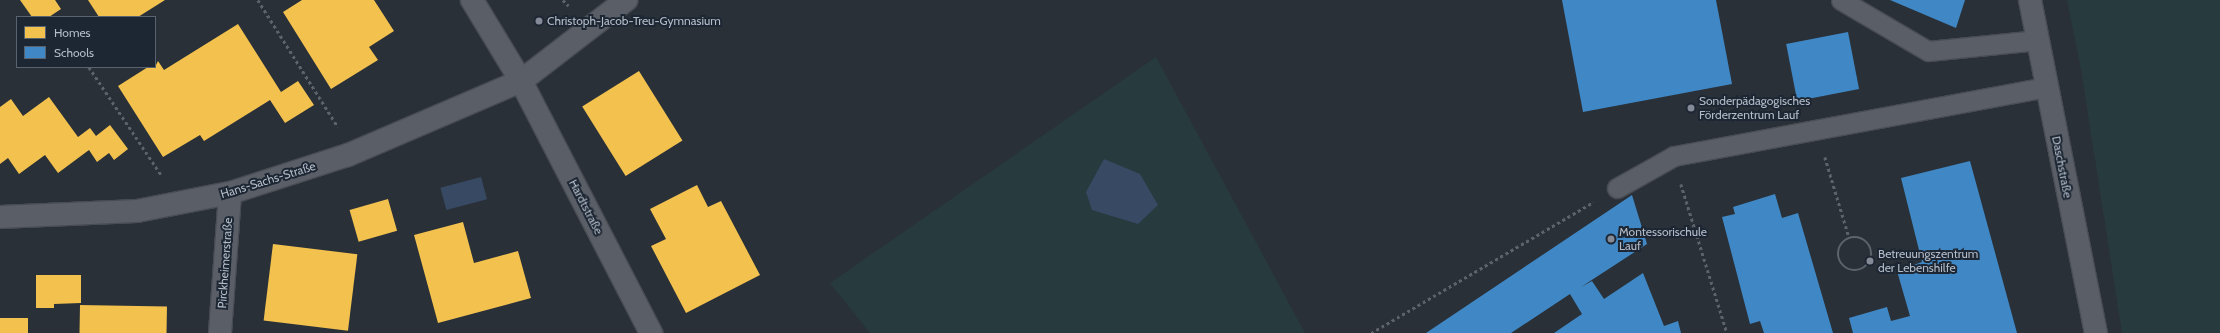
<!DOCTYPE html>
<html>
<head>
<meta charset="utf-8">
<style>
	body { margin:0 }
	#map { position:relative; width:2220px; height:333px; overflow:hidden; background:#2a3038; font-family:Cabin,sans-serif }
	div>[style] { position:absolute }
	.green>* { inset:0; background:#273a3e }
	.water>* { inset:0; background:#384963; transform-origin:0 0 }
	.homes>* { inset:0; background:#f2c14e; transform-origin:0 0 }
	.schools>* { inset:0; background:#3f88c5; transform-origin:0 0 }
	.path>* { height:2.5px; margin-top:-1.25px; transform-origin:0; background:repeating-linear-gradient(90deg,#5d636a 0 3px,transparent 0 6px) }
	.path>.ring { margin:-1.25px; padding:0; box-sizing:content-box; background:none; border:2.5px solid #5d636a; border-radius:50% }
	.roads { filter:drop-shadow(1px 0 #484c53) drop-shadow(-1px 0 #484c53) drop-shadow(0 1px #484c53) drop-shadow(0 -1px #484c53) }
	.service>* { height:19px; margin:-9.5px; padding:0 9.5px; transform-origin:9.5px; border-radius:9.5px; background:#5a5e66 }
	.minor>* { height:22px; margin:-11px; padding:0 11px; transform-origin:11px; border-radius:11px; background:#5a5e66 }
	.dots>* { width:11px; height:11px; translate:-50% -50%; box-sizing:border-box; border:2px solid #1d2633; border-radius:50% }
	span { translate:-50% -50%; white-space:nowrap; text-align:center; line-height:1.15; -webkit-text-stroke:4px #1d2633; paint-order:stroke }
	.poi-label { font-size:12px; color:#b4bcc9 }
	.left { translate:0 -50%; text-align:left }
	.street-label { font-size:12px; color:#b4bcc9 }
	.legend { position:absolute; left:16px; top:16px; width:140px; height:52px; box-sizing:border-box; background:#1d2633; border:1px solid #59626f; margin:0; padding:5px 7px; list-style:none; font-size:12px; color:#b4bcc9 }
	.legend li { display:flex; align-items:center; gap:8px; height:20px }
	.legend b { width:20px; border:1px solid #59626f }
</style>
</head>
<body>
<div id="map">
	<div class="green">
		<i style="clip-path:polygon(2067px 0,2220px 0,2220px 333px,2122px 333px,2081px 69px)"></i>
		<i style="clip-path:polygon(1156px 57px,1305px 333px,870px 333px,830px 283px)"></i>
	</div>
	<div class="water">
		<i style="clip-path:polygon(1104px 159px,1140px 174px,1158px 205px,1138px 224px,1092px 210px,1086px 192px)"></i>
		<i style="left:481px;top:177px;width:23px;height:42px;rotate:75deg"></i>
	</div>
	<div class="homes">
		<i style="clip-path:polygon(20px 0,55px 0,61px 9px,49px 17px,32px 17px)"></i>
		<i style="clip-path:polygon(88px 0,165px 0,138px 17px,99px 17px)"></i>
		<i style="clip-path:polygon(302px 0,374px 0,394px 31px,369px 47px,378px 60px,331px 89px,283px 12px)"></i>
		<i style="clip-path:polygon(238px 24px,281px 92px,298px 81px,314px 105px,285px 123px,270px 100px,204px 141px,200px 135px,163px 157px,118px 86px,148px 67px,155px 67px,158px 61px,164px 70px)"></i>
		<i style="left:639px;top:71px;width:82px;height:67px;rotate:58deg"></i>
		<i style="clip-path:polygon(49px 97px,78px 137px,90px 128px,96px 136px,110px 125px,128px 149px,114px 160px,109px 153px,97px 162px,89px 150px,58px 173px,45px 155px,19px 174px,8px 158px,0 164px,0 107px,11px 99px,23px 116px)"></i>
		<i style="clip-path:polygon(697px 185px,708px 207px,721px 201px,760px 275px,686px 313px,651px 246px,666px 239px,650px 209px)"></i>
		<i style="left:388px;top:199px;width:33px;height:40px;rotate:74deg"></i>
		<i style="clip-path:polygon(463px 222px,474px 263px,518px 251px,531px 298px,438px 323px,414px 235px)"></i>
		<i style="left:273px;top:244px;width:85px;height:77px;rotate:7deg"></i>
		<i style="clip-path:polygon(36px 275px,81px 275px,81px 303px,54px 304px,54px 308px,36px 308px)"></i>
		<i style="left:80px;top:305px;width:87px;height:28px;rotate:1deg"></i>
		<i style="left:0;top:318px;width:28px;height:15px"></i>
	</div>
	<div class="schools">
		<i style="clip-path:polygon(1562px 0,1716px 0,1732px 84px,1583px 112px)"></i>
		<i style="clip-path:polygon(1890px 0,1965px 0,1956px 28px)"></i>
		<i style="left:1848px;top:32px;width:58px;height:63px;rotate:79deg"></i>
		<i style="clip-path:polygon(1970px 161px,2017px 333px,1853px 333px,1849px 318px,1887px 307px,1891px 321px,1910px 316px,1897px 271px,1922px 262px,1901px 178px)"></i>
		<i style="clip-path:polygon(1775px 194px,1782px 218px,1798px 213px,1833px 333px,1764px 333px,1760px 321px,1750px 324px,1722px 217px,1735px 214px,1733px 207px)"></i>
		<i style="clip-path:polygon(1632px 195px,1647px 244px,1581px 287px,1592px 281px,1604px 299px,1643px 273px,1664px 326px,1678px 321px,1681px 333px,1554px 333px,1582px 314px,1570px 294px,1511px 333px,1426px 333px)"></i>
	</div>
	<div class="path">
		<i style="left:258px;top:0;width:150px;rotate:57.8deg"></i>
		<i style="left:563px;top:0;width:8px;rotate:45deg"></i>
		<i style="left:89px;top:67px;width:131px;rotate:56.2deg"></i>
		<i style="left:1825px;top:157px;width:84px;rotate:73.3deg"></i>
		<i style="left:1681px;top:184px;width:156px;rotate:72.8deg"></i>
		<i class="ring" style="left:1838px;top:237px;width:31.5px;height:31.5px"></i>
		<i style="left:1371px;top:333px;width:258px;rotate:-30.5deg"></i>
	</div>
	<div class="roads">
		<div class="service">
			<i style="left:1841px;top:0;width:101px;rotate:30.4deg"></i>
			<i style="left:1928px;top:51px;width:111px;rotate:-5.7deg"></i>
			<i style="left:1617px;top:188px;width:65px;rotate:-29.3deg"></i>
			<i style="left:1674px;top:156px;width:378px;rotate:-10.5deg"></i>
		</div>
		<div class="minor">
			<i style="left:472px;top:0;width:95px;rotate:58.8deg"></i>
			<i style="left:521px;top:81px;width:284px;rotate:62.7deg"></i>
			<i style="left:2030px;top:0;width:339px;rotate:78.8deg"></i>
			<i style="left:0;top:217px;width:137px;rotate:-2.5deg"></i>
			<i style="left:137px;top:211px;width:95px;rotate:-11deg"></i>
			<i style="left:230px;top:193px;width:124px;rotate:-17.9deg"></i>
			<i style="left:348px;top:155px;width:188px;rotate:-23.2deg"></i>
			<i style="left:521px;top:81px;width:133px;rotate:-37.6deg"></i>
			<i style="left:220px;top:333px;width:140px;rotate:-85.9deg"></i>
		</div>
	</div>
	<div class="dots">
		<i style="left:539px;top:21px;background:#848b96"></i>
		<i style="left:1691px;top:108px;background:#848b96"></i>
		<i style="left:1611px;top:239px;background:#848b96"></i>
		<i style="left:1870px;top:261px;background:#848b96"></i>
	</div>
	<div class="poi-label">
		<span class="left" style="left:547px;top:21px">Christoph-Jacob-Treu-Gymnasium</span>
		<span class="left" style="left:1699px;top:108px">Sonderpädagogisches<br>Förderzentrum Lauf</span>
		<span class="left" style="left:1619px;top:239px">Montessorischule<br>Lauf</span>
		<span class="left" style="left:1878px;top:261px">Betreuungszentrum<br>der Lebenshilfe</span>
	</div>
	<div class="street-label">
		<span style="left:2062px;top:167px;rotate:79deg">Daschstraße</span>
		<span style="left:268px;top:180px;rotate:-17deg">Hans-Sachs-Straße</span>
		<span style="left:586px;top:207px;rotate:63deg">Hardtstraße</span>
		<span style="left:225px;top:263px;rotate:-86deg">Pirckheimerstraße</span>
	</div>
	<ul class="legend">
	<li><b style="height:11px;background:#f2c14e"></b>Homes</li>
	<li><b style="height:11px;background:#3f88c5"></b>Schools</li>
	</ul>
</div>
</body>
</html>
